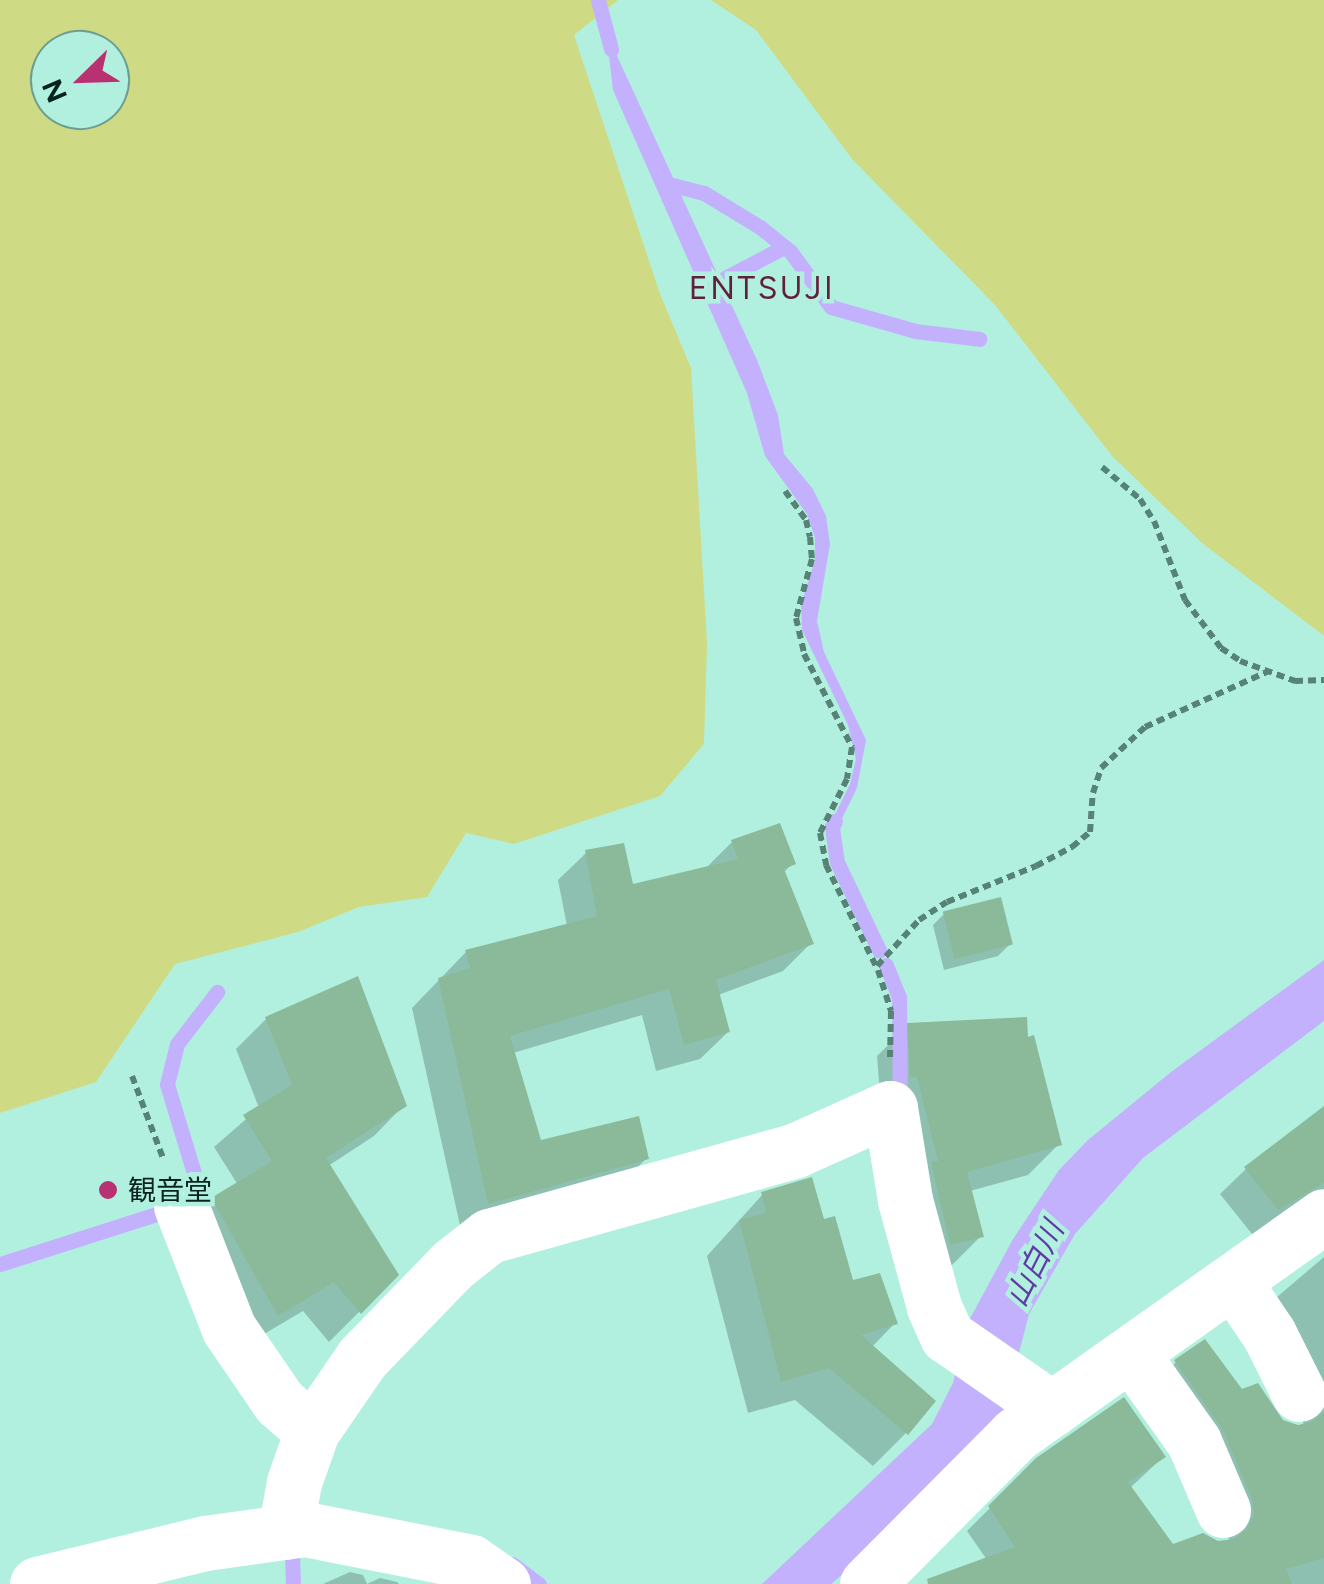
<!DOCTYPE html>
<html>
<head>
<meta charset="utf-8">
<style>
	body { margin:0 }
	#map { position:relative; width:1324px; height:1584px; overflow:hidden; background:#b1f0de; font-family:Figtree,"Noto Sans JP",sans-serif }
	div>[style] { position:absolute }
	.green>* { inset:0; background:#cfdb84 }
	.water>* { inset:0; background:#c4b1fe }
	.shadow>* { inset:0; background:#0003 }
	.stream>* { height:15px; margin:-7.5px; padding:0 7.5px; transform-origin:7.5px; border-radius:7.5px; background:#c4b1fe }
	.building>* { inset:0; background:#8bba9b; transform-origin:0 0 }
	.path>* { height:6px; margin-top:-3px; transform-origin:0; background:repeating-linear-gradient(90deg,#578276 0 8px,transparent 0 13px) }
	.minor>* { height:55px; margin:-27.5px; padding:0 27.5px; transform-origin:27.5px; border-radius:27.5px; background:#fff }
	.dots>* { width:28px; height:28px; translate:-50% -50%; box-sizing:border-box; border:5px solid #b1f0de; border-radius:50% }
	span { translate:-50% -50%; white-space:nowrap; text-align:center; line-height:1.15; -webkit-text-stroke:9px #b1f0de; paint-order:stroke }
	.poi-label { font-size:28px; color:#08221c }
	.left { translate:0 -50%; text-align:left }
	.water-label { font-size:30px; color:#613aa7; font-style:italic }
	.quarter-label { font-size:32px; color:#601f3c; letter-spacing:2.5px }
	.north { position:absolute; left:30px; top:30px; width:100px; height:100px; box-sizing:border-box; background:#b1f0de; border:2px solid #6d9e90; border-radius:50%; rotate:247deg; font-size:28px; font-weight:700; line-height:40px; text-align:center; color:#08221c }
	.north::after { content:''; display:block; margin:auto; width:35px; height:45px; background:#b83173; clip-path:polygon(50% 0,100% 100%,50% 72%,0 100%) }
</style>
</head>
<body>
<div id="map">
	<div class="green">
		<i style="clip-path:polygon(evenodd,0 0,618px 0,574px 35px,660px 294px,691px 368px,707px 643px,704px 744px,660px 796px,514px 844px,466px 833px,427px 897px,359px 907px,298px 932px,175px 964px,96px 1082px,0 1113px,0 0,110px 50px,110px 110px,50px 110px,50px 50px,110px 50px)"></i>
		<i style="clip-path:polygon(711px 0,1324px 0,1324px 636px,1202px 543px,1112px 456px,995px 305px,852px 159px,756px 30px)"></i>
	</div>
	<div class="water">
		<i style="clip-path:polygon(606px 32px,757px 360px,778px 415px,784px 454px,813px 489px,826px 516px,830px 544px,817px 621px,824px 652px,866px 740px,857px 788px,832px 839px,827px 831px,850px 784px,856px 759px,848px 725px,802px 630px,801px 604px,815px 561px,815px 538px,807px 514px,765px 456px,747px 393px,613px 90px)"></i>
		<i style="clip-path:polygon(1324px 960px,1324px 1021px,1143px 1158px,1075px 1234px,1029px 1314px,1015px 1368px,1010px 1410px,900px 1525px,831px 1584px,762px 1584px,932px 1424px,953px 1383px,966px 1326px,1013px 1239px,1059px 1170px,1088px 1140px,1171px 1072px)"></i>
	</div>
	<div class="shadow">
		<i style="clip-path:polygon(732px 842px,793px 863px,783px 873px,811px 943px,783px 971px,718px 995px,728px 1032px,700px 1059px,656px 1071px,642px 1015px,513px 1053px,540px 1143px,647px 1158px,619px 1185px,461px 1230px,412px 1008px,466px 952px,567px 926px,558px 880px,586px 853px,631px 887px,705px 869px)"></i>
		<i style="clip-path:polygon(945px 913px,1010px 944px,998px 956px,944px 970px,933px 925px)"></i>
		<i style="clip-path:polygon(266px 1019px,404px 1105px,374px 1136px,328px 1166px,396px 1275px,329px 1342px,303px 1311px,247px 1344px,182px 1230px,213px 1200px,238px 1185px,214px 1147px,259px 1108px,236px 1049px)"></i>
		<i style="clip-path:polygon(908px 1026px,1026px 1041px,1059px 1144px,1028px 1175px,970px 1191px,981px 1236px,950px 1267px,881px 1107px,877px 1056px)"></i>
		<i style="clip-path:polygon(1324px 1131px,1324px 1224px,1252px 1234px,1220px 1194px,1246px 1169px)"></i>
		<i style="clip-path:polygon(763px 1194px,822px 1222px,852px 1283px,895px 1323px,871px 1348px,906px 1433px,873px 1466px,795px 1400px,748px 1413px,707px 1256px)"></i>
		<i style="clip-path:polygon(1324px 1257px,1324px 1584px,956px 1584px,987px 1560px,967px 1531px,990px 1508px,1163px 1457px,1130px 1488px,1172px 1547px,1229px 1542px,1227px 1524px,1150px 1388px,1176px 1362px,1241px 1392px,1279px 1422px,1304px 1426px,1270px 1303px)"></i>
		<i style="clip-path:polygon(350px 1572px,363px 1575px,367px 1584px,323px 1584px)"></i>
		<i style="clip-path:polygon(380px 1578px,397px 1582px,399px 1584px,367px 1584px)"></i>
	</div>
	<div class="stream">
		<i style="left:598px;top:0;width:51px;rotate:75.1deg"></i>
		<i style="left:665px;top:183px;width:40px;rotate:14.4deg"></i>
		<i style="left:704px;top:193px;width:66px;rotate:31.3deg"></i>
		<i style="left:760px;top:227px;width:38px;rotate:39deg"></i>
		<i style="left:790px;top:251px;width:69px;rotate:53.8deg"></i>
		<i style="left:831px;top:307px;width:87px;rotate:15.9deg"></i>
		<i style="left:915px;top:331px;width:65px;rotate:7deg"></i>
		<i style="left:725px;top:278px;width:67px;rotate:-27.7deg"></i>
		<i style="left:835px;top:821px;width:7px;rotate:117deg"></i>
		<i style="left:832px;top:827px;width:35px;rotate:82deg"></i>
		<i style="left:837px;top:862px;width:98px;rotate:64.5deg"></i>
		<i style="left:886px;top:965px;width:35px;rotate:68deg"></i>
		<i style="left:899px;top:997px;width:106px;rotate:89.5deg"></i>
		<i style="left:189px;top:1198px;width:17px;rotate:-62deg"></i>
		<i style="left:197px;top:1183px;width:103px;rotate:-106.9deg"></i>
		<i style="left:167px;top:1084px;width:41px;rotate:-76deg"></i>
		<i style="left:177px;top:1044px;width:66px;rotate:-52.4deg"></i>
		<i style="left:0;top:1264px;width:177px;rotate:-17.7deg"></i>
		<i style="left:292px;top:1555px;width:29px;rotate:88deg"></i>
		<i style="left:512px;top:1564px;width:34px;rotate:37deg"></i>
	</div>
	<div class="building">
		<i style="clip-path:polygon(780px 823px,796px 864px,784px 869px,814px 944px,716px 980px,730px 1032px,684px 1045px,669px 989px,510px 1036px,541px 1140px,639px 1116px,649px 1159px,488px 1204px,438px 978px,470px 968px,465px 950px,597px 916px,585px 850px,624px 843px,633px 884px,738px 859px,731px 840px)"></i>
		<i style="left:1001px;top:897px;width:49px;height:60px;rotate:76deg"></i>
		<i style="clip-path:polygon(358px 976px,407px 1106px,326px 1158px,399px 1275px,361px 1314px,334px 1282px,278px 1316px,211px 1198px,272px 1161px,243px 1115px,292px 1085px,265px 1017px)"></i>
		<i style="clip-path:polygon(1027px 1017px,1028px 1037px,1034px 1035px,1062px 1145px,967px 1172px,984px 1237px,950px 1245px,931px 1162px,938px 1161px,917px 1077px,910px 1077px,907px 1023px)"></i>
		<i style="clip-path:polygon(1324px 1106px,1324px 1183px,1278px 1210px,1244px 1167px)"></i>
		<i style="clip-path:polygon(812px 1177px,824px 1219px,835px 1216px,853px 1280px,880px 1273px,898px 1324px,861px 1335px,936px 1401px,908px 1435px,829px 1368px,781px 1382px,739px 1220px,766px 1213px,761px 1192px)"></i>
		<i style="clip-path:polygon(1205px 1339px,1242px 1389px,1258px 1383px,1283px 1420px,1298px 1425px,1312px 1422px,1324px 1412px,1324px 1558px,1286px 1569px,1292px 1584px,928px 1584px,927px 1579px,1015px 1547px,988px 1506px,1036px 1458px,1124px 1397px,1166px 1457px,1128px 1482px,1173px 1544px,1203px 1533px,1218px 1541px,1234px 1539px,1247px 1529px,1254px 1515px,1252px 1499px,1223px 1430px,1174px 1360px)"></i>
	</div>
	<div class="path">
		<i style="left:1102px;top:467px;width:50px;rotate:40.1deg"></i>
		<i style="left:1140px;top:499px;width:26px;rotate:58deg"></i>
		<i style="left:1154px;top:521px;width:85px;rotate:68.6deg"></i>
		<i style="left:1185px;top:600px;width:60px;rotate:53.1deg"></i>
		<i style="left:1221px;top:648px;width:23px;rotate:34deg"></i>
		<i style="left:1240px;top:661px;width:59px;rotate:20deg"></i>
		<i style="left:1295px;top:681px;width:29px;rotate:-2deg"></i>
		<i style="left:785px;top:491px;width:36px;rotate:54deg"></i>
		<i style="left:806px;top:520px;width:17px;rotate:77deg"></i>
		<i style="left:810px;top:537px;width:22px;rotate:85deg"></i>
		<i style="left:812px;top:559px;width:61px;rotate:105.2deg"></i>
		<i style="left:796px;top:618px;width:37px;rotate:77deg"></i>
		<i style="left:804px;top:654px;width:105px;rotate:62.7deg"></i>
		<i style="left:852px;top:747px;width:32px;rotate:99deg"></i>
		<i style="left:847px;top:779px;width:60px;rotate:116.6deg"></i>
		<i style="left:820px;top:833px;width:33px;rotate:79deg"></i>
		<i style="left:826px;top:865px;width:117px;rotate:63.7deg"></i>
		<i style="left:878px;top:970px;width:43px;rotate:72.4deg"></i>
		<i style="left:891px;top:1011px;width:46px;rotate:91.2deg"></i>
		<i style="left:877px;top:966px;width:62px;rotate:-47.6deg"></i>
		<i style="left:919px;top:920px;width:33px;rotate:-33deg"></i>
		<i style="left:947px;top:902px;width:96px;rotate:-22deg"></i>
		<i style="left:1036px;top:866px;width:41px;rotate:-27.8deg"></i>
		<i style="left:1072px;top:847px;width:23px;rotate:-40deg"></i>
		<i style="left:1090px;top:832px;width:39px;rotate:-86deg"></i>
		<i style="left:1093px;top:793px;width:26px;rotate:-72deg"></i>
		<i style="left:1101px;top:768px;width:60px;rotate:-43deg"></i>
		<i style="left:1145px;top:727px;width:134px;rotate:-24.3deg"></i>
		<i style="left:132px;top:1076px;width:88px;rotate:69.3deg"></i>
	</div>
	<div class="minor">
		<i style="left:181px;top:1206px;width:132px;rotate:68.7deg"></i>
		<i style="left:229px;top:1329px;width:88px;rotate:55.6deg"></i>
		<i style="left:279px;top:1402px;width:44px;rotate:41.3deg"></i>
		<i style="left:1233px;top:1281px;width:64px;rotate:55.8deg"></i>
		<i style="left:1269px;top:1334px;width:67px;rotate:63.4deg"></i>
		<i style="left:1131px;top:1353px;width:109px;rotate:54.7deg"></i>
		<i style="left:1194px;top:1442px;width:74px;rotate:66.9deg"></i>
		<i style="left:285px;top:1532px;width:51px;rotate:-79.8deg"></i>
		<i style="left:294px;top:1482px;width:54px;rotate:-70.6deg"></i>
		<i style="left:312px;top:1431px;width:88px;rotate:-55.6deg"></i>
		<i style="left:362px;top:1358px;width:129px;rotate:-45.9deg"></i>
		<i style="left:452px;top:1265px;width:47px;rotate:-38.1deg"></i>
		<i style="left:489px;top:1236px;width:319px;rotate:-15.6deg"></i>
		<i style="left:796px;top:1150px;width:103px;rotate:-24.1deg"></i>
		<i style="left:890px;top:1108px;width:93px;rotate:80.7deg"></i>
		<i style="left:905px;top:1200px;width:111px;rotate:74.8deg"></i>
		<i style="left:934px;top:1307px;width:32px;rotate:66deg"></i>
		<i style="left:947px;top:1336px;width:128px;rotate:34.8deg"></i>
		<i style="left:37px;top:1584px;width:173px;rotate:-13.7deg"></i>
		<i style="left:205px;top:1543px;width:101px;rotate:-8deg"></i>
		<i style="left:305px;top:1529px;width:169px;rotate:11.2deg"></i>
		<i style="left:471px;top:1562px;width:39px;rotate:35deg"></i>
		<i style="left:867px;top:1584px;width:211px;rotate:-45.2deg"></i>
		<i style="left:1016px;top:1434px;width:377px;rotate:-35.3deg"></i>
	</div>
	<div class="dots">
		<i style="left:108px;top:1190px;background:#b83173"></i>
	</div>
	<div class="poi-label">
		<span class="left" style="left:128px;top:1190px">観音堂</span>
	</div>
	<div class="water-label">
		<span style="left:1035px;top:1264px;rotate:-63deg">山白川</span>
	</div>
	<div class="quarter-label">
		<span style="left:762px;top:288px">ENTSUJI</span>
	</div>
	<div class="north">N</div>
</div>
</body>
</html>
